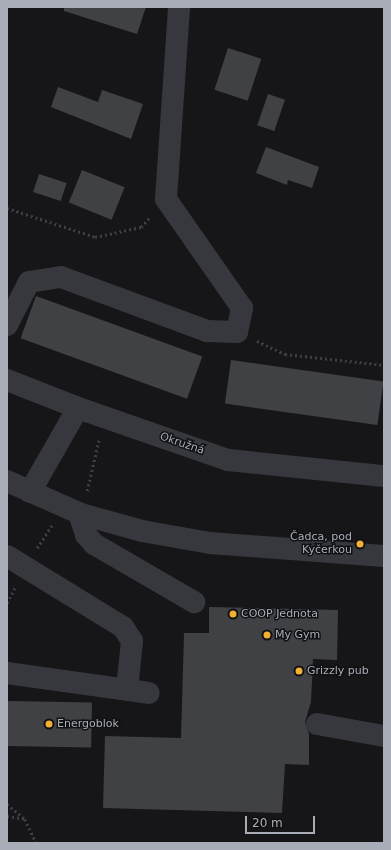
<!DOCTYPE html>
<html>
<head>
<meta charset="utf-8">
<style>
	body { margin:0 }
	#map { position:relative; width:391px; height:850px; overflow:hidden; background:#161618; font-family:"DejaVu Sans",sans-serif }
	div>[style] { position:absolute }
	.building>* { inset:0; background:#404145; transform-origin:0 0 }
	.path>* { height:2.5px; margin-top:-1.25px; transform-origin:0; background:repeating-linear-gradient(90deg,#3d3f44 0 2px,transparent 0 5px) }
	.minor>* { height:22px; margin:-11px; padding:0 11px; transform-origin:11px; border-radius:11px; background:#37383d }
	.dots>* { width:11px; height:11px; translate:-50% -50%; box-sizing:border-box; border:2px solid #111113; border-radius:50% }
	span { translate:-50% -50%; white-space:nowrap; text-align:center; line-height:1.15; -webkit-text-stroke:3px #111113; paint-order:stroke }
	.street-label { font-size:11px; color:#a8adb8 }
	.poi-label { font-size:11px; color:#a8adb8 }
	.right { translate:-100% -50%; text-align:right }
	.left { translate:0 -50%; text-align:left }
	.frame { position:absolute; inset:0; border:8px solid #a8adb8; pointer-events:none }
	.scale { position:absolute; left:245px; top:816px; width:70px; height:18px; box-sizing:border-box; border:2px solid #a8adb8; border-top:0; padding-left:5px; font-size:12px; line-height:14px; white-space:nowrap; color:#a8adb8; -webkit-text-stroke:3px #111113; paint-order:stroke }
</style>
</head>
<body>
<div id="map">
	<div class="building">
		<i style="clip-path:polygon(64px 7px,146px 7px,137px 34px,64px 11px)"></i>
		<i style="left:228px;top:48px;width:35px;height:44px;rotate:18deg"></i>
		<i style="clip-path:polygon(58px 87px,98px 102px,102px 90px,143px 104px,131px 139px,51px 107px)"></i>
		<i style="left:268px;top:94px;width:18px;height:33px;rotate:19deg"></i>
		<i style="clip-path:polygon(266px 147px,319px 167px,312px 188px,288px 180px,287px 185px,256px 173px)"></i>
		<i style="left:82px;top:170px;width:46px;height:35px;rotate:22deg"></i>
		<i style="left:39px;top:174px;width:29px;height:19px;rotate:18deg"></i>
		<i style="left:36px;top:296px;width:177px;height:45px;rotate:20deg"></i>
		<i style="left:231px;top:360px;width:154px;height:44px;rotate:8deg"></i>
		<i style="clip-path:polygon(209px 607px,338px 610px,337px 660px,313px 659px,311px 702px,305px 722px,309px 734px,309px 765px,285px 764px,282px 813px,103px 808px,105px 736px,181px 738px,184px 633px,209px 633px)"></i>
		<i style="left:7px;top:701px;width:85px;height:45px;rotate:1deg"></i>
	</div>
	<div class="path">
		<i style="left:7px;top:208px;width:93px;rotate:18.2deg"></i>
		<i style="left:95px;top:237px;width:47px;rotate:-12.3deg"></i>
		<i style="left:141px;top:227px;width:13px;rotate:-48deg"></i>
		<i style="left:257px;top:341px;width:31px;rotate:25deg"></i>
		<i style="left:285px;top:354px;width:100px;rotate:6.3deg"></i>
		<i style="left:87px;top:491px;width:53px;rotate:-77deg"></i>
		<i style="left:37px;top:548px;width:27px;rotate:-57deg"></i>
		<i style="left:7px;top:603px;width:18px;rotate:-63deg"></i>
		<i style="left:7px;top:804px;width:23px;rotate:40deg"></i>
		<i style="left:25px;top:819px;width:26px;rotate:65deg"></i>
		<i style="left:7px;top:816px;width:18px;rotate:9deg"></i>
	</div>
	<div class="minor">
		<i style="left:7px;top:325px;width:48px;rotate:-62.9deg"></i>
		<i style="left:29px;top:282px;width:32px;rotate:-9deg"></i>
		<i style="left:61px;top:277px;width:156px;rotate:20.3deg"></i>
		<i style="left:207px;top:331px;width:30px;rotate:2deg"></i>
		<i style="left:237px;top:332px;width:25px;rotate:-78deg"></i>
		<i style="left:242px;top:308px;width:133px;rotate:-124.9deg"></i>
		<i style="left:166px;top:199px;width:192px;rotate:-86.1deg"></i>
		<i style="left:7px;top:380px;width:76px;rotate:21.5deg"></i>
		<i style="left:7px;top:481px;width:81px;rotate:24deg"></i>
		<i style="left:81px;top:514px;width:63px;rotate:15.6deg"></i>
		<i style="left:142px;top:531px;width:69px;rotate:10deg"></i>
		<i style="left:210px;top:543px;width:174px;rotate:4.3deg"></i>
		<i style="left:30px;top:492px;width:97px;rotate:-60.3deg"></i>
		<i style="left:78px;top:408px;width:159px;rotate:19.1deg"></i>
		<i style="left:228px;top:460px;width:157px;rotate:5.9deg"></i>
		<i style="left:79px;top:513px;width:23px;rotate:72deg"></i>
		<i style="left:86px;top:535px;width:12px;rotate:48deg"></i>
		<i style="left:94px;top:544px;width:116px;rotate:30.1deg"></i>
		<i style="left:7px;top:556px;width:136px;rotate:31.5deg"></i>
		<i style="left:123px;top:627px;width:17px;rotate:57deg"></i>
		<i style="left:132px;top:641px;width:48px;rotate:95.9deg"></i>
		<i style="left:7px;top:673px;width:143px;rotate:8deg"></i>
		<i style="left:317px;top:724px;width:68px;rotate:10.2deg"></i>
	</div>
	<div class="dots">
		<i style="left:360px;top:544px;background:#f2b134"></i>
		<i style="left:233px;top:614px;background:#f2b134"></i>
		<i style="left:267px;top:635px;background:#f2b134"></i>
		<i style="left:299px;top:671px;background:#f2b134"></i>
		<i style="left:49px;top:724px;background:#f2b134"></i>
	</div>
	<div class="street-label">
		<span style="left:182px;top:444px;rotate:19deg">Okružná</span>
	</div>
	<div class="poi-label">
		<span class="right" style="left:352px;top:544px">Čadca, pod<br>Kyčerkou</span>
		<span class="left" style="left:241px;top:614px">COOP Jednota</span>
		<span class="left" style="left:275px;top:635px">My Gym</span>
		<span class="left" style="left:307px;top:671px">Grizzly pub</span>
		<span class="left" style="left:57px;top:724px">Energoblok</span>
	</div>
	<div class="frame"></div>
	<div class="scale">20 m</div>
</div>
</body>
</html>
